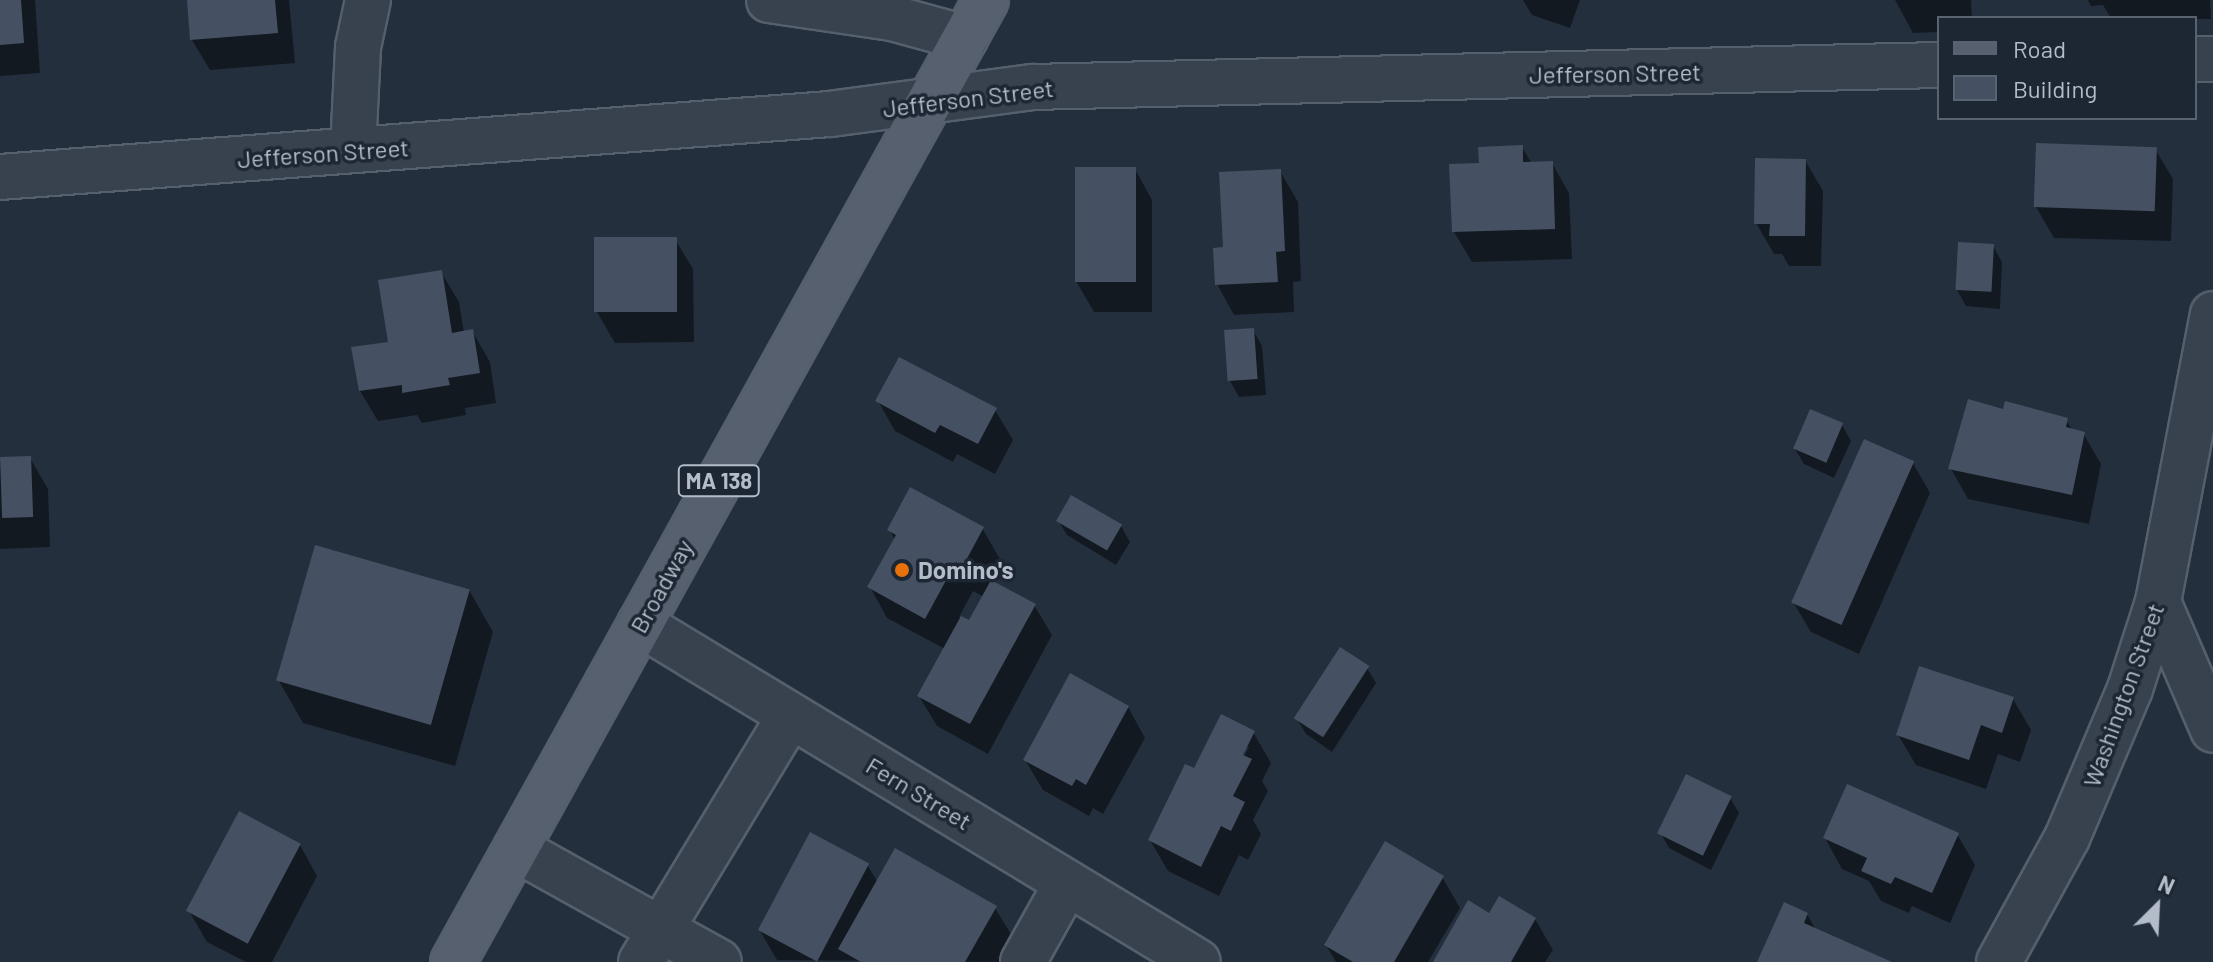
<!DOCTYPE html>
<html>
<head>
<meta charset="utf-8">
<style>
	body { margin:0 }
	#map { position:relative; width:2213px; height:962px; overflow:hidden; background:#242f3e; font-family:Barlow,sans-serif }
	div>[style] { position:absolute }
	.shadow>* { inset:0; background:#0007 }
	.building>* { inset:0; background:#455162; transform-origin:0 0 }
	.roads { filter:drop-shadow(2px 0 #565f6c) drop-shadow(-2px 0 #565f6c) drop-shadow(0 2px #565f6c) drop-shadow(0 -2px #565f6c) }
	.minor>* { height:44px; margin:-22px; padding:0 22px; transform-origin:22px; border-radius:22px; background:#38414e }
	.major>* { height:44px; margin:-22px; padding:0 22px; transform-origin:22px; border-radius:22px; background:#56606e }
	.dots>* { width:22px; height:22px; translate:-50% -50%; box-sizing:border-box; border:4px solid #1d2633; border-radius:50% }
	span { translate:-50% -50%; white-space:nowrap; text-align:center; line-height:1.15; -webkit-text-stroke:7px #1d2633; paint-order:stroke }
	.shield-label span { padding:2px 6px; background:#1d2633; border:2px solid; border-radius:6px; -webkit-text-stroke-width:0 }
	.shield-label { font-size:22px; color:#b4bcc9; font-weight:700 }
	.street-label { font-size:24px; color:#b4bcc9 }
	.poi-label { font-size:24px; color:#b4bcc9; font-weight:700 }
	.left { translate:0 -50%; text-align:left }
	.legend { position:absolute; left:1937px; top:16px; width:260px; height:104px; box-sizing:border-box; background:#1d2633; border:2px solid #59626f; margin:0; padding:10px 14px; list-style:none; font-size:24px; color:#b4bcc9 }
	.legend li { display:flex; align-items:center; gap:16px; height:40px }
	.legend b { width:40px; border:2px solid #59626f }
	.north { position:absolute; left:2117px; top:866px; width:80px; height:80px; -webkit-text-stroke:6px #1d2633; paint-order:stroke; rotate:24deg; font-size:22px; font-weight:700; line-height:32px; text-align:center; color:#b4bcc9 }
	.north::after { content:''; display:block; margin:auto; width:28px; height:36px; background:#b4bcc9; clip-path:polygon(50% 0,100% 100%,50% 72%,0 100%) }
</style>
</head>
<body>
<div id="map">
	<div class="shadow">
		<i style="clip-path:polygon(0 0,35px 0,40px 73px,0 76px)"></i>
		<i style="clip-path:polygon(189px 0,289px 0,295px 63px,210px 70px,192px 40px)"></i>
		<i style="clip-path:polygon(1523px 0,1580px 0,1570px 28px,1532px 15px)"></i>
		<i style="clip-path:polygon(1895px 0,1971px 0,1972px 18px,1939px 18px,1939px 32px,1913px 33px)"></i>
		<i style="clip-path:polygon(2088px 0,2210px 0,2211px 19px,2111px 18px,2103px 5px,2091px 6px)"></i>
		<i style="clip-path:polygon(1522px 147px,1532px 164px,1552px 163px,1569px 193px,1572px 259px,1472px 262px,1454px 232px,1481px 165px)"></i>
		<i style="clip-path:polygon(2155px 149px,2173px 179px,2171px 241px,2054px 238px,2036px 207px)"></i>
		<i style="clip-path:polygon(1805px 160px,1823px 191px,1821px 266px,1789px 266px,1782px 254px,1774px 254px,1756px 223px)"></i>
		<i style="clip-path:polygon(1135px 169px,1152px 200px,1152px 312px,1094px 312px,1076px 281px)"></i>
		<i style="clip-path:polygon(1280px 171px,1298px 202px,1301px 281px,1293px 282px,1294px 312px,1234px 315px,1217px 284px,1225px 249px)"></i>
		<i style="clip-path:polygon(675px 239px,693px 269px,694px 342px,615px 343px,597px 312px)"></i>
		<i style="clip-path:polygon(1993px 246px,2002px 262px,2000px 309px,1966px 306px,1957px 290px)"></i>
		<i style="clip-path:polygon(441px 272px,459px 302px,464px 333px,472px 331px,490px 362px,496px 403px,465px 408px,466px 415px,422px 423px,417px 415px,378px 421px,360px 391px)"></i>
		<i style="clip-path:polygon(1253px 330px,1262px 346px,1266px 395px,1239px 397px,1230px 381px)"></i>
		<i style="clip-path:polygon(878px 401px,995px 410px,1013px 440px,995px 474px,957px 454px,953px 462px,895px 431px)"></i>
		<i style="clip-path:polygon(2004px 411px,2066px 420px,2073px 431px,2083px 433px,2101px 464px,2089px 524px,1968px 499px,1951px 469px)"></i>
		<i style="clip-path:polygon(1842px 425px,1851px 441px,1834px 478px,1804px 464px,1795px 449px)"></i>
		<i style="clip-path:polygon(30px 458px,48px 489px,50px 547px,0 549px,0 459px)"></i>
		<i style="clip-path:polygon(1913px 463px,1930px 493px,1859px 654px,1811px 632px,1793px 602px)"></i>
		<i style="clip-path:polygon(1058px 520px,1121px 526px,1130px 542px,1116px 565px,1067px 535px)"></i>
		<i style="clip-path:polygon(evenodd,982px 528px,1000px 559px,988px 580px,1034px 605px,1052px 635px,988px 754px,937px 726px,919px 696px,945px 649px,887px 618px,870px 587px,895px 540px,890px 530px,982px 528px,973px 591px,984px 597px,970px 622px,959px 617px,973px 591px)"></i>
		<i style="clip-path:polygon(469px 590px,493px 632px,455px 766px,303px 723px,279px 681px)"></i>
		<i style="clip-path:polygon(1367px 668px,1376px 683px,1332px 752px,1306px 734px,1297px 719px)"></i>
		<i style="clip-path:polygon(2013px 699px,2031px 730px,2020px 762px,1998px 754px,1986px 789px,1916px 765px,1898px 735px)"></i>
		<i style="clip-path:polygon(1128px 707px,1145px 738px,1103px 814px,1093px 808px,1089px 816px,1043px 790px,1025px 760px)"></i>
		<i style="clip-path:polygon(evenodd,1253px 732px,1271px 763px,1262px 781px,1268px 791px,1253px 820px,1261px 834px,1248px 860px,1239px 855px,1219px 896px,1168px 871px,1150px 840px,1195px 771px,1253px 732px,1245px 747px,1249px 747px,1240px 765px,1245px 747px)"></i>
		<i style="clip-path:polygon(1730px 798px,1739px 813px,1711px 870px,1669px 848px,1660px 832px)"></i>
		<i style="clip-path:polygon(1957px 834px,1975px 865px,1950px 923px,1912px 906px,1909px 913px,1881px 901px,1869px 881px,1842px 869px,1825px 838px)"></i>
		<i style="clip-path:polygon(300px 845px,317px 876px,272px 962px,246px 962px,207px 942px,189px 911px)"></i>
		<i style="clip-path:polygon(868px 866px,878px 883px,995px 908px,1020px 949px,1013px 962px,777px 960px,759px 929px)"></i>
		<i style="clip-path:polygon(1442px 877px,1460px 908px,1428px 962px,1336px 962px,1326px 945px)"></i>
		<i style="clip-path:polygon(1807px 914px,1816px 930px,1888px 962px,1759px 962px)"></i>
		<i style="clip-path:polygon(1490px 915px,1535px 919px,1553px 950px,1545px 962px,1435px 962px)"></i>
	</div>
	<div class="building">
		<i style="clip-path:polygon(0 0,21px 0,24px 43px,0 45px)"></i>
		<i style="clip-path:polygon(187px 0,275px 0,278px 33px,190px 40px)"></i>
		<i style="left:2036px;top:143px;width:121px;height:64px;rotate:2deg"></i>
		<i style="clip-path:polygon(1523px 145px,1523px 162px,1553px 161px,1555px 229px,1452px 232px,1449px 164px,1479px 163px,1478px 147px)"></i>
		<i style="clip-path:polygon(1755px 158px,1806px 159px,1805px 236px,1769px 236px,1770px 224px,1754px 224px)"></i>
		<i style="left:1075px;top:167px;width:61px;height:115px"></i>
		<i style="clip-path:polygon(1281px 169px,1285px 251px,1276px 252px,1278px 282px,1215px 285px,1213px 248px,1223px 247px,1219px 172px)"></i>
		<i style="left:677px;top:237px;width:75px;height:83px;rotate:90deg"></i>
		<i style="left:1958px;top:242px;width:36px;height:48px;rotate:3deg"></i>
		<i style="clip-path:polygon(442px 270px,452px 333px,473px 329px,480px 373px,448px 378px,450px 385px,402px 393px,402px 385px,359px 391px,351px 347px,388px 342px,378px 280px)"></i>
		<i style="left:1254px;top:328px;width:51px;height:30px;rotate:86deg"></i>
		<i style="clip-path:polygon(899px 357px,997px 408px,978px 444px,940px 425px,935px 433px,875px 401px)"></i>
		<i style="clip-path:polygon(1968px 399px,2003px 409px,2005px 401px,2068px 418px,2066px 427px,2085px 432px,2072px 495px,1948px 469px)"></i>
		<i style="left:1810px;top:409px;width:36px;height:43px;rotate:23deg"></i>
		<i style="left:1864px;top:439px;width:55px;height:179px;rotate:24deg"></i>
		<i style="left:31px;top:456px;width:61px;height:31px;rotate:88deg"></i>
		<i style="clip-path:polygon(910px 487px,984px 527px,963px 566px,956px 562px,925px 619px,867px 587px,896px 535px,887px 530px)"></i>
		<i style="left:1071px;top:495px;width:59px;height:30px;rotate:30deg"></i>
		<i style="left:315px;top:545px;width:161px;height:141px;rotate:16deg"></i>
		<i style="clip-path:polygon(991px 580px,1036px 604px,970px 724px,917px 696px,961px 616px,969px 620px)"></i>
		<i style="left:1340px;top:647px;width:35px;height:85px;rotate:33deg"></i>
		<i style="clip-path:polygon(1919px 666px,2014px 697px,2002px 733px,1981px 725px,1969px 760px,1896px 735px)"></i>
		<i style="clip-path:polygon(1070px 673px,1129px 706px,1086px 785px,1076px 779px,1072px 786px,1023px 760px)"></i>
		<i style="clip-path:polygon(1221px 714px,1255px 731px,1243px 755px,1252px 759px,1233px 796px,1245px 802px,1231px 831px,1221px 826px,1201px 867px,1148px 840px,1185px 764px,1194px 768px)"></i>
		<i style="left:1686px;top:774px;width:51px;height:66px;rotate:26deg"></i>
		<i style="clip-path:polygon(1847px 784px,1959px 833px,1932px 893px,1895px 877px,1891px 884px,1861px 871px,1867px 858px,1823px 838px)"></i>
		<i style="left:239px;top:811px;width:70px;height:113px;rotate:28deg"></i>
		<i style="left:810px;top:832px;width:67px;height:111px;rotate:28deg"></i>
		<i style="clip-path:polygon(1385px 841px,1444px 876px,1394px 962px,1353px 962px,1324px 945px)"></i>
		<i style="clip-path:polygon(895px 848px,997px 906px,965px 962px,861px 962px,838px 949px)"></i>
		<i style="clip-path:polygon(1499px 896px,1536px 918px,1511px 962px,1433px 962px,1468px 900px,1489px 913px)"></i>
		<i style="clip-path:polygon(1784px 902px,1808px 913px,1804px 923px,1892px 962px,1757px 962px)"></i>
	</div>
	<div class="roads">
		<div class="minor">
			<i style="left:769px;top:0;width:124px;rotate:8.3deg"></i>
			<i style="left:892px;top:18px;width:76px;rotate:15.3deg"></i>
			<i style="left:2195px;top:59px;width:18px"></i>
			<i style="left:353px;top:150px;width:103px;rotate:-87.2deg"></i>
			<i style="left:358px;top:47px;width:48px;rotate:-78deg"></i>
			<i style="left:0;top:177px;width:832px;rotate:-4.34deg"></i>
			<i style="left:830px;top:114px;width:204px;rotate:-7.6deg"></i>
			<i style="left:1032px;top:87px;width:907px;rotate:-1.39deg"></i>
			<i style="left:2158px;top:602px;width:139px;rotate:66.7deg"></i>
			<i style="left:640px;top:624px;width:652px;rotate:31.2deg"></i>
			<i style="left:516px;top:849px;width:232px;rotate:29.1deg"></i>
			<i style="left:641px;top:962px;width:288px;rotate:-58.8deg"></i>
			<i style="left:1023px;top:962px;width:90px;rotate:-60.9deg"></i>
			<i style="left:1999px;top:962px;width:141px;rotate:-61.3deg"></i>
			<i style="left:2067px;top:838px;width:162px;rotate:-67.1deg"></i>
			<i style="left:2130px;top:689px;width:91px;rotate:-72.2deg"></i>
			<i style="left:2158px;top:602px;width:293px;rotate:-79.2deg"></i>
		</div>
		<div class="major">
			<i style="left:453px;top:962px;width:1100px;rotate:-61.01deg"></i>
		</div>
	</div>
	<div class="dots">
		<i style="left:902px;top:570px;background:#e8710a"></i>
	</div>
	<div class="shield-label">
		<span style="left:719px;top:481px">MA 138</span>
	</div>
	<div class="street-label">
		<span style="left:1615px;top:73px;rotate:-1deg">Jefferson Street</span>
		<span style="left:968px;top:98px;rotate:-7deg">Jefferson Street</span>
		<span style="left:323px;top:153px;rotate:-4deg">Jefferson Street</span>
		<span style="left:661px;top:586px;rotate:-61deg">Broadway</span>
		<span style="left:2123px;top:695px;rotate:-70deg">Washington Street</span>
		<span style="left:919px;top:793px;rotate:31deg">Fern Street</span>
	</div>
	<div class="poi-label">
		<span class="left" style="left:918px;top:570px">Domino's</span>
	</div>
	<ul class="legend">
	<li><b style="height:10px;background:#56606e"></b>Road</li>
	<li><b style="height:22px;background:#455162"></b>Building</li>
	</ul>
	<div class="north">N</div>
</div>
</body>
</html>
